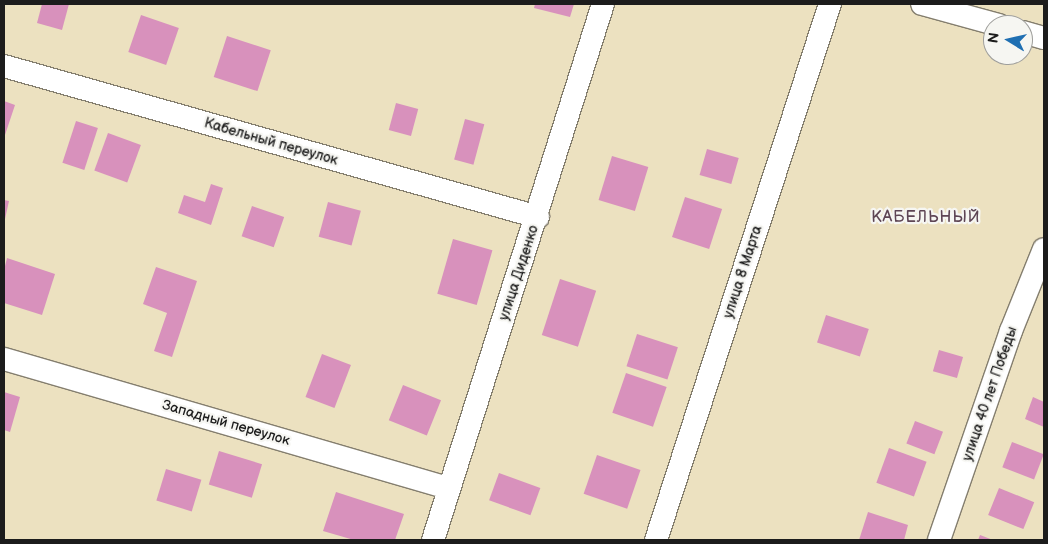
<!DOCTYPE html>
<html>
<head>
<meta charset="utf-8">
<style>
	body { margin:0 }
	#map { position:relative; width:1048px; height:544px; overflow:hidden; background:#ece1c0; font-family:"Balsamiq Sans",sans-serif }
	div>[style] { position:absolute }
	.building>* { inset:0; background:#d891bc; transform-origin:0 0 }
	.roads { filter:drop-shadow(1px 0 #847e6e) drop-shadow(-1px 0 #847e6e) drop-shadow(0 1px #847e6e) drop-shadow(0 -1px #847e6e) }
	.street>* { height:22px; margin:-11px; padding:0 11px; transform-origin:11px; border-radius:11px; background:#fff }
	span { translate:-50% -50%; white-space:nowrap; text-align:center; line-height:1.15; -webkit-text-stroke:4.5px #f6f6f2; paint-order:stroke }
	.street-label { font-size:14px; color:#1c1c1c }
	.quarter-label { font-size:16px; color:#5e4554; letter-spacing:1px }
	.frame { position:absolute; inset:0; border:5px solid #1c1c1c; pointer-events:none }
	.north { position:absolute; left:983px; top:15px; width:50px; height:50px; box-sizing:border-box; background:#f6f6f2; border:1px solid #9f9f9c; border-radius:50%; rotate:279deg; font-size:14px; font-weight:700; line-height:20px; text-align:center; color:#1c1c1c }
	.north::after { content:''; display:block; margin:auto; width:18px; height:22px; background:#1f6fb2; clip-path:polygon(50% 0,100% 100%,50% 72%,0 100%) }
</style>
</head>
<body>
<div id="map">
	<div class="building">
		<i style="clip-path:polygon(42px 4px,69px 4px,62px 30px,37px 23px)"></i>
		<i style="clip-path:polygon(535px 4px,574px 4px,570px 17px,534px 8px)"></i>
		<i style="left:141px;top:15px;width:40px;height:39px;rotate:19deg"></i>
		<i style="left:227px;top:36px;width:46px;height:43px;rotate:18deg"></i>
		<i style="clip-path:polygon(4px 101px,15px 105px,4px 138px)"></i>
		<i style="left:396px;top:103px;width:23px;height:28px;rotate:15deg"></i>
		<i style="left:465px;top:119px;width:20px;height:42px;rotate:15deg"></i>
		<i style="left:76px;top:121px;width:23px;height:44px;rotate:18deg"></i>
		<i style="left:108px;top:133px;width:35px;height:40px;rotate:20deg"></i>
		<i style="left:707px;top:149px;width:33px;height:27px;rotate:16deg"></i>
		<i style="left:612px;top:156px;width:38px;height:46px;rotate:17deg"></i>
		<i style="clip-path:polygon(211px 184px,223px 188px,211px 225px,178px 213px,184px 195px,205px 202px)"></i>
		<i style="left:685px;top:197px;width:39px;height:42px;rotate:18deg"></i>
		<i style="clip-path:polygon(4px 200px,9px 201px,5px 219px,4px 219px)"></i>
		<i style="left:328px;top:202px;width:34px;height:36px;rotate:15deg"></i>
		<i style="left:252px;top:206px;width:34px;height:32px;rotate:19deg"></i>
		<i style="left:453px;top:239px;width:41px;height:57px;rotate:16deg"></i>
		<i style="clip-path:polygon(7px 258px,55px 274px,42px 315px,4px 303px,4px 270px)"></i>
		<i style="clip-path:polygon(156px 267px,197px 281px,172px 357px,154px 351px,167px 313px,143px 304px)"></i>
		<i style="left:560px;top:279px;width:38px;height:59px;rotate:18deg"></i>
		<i style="left:826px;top:315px;width:45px;height:29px;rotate:18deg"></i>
		<i style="left:637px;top:334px;width:43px;height:34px;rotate:18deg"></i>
		<i style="left:939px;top:350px;width:25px;height:22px;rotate:16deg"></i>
		<i style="left:322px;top:354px;width:31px;height:46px;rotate:21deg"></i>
		<i style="left:626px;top:373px;width:43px;height:42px;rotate:19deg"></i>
		<i style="left:403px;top:385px;width:41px;height:38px;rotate:22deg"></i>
		<i style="clip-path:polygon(4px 392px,20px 397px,10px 432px,4px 430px)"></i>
		<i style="clip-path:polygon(1033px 397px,1044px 402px,1044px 427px,1025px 419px)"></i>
		<i style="left:915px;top:421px;width:30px;height:24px;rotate:21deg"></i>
		<i style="left:1012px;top:442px;width:34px;height:27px;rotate:21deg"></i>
		<i style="left:889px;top:448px;width:40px;height:37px;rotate:20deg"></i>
		<i style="left:219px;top:451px;width:45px;height:35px;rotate:17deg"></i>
		<i style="left:597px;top:455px;width:46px;height:41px;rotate:19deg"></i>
		<i style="left:166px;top:469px;width:37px;height:33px;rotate:17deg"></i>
		<i style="left:499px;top:473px;width:44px;height:29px;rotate:20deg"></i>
		<i style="left:999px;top:488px;width:38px;height:29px;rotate:22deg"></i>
		<i style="clip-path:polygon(336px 492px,404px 514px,395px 540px,354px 540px,323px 531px)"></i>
		<i style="clip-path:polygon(868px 512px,908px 525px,904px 540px,859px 540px)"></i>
		<i style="clip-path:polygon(980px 535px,993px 540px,978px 540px)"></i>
	</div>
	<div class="roads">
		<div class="street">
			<i style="left:922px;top:4px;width:80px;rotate:15.3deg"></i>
			<i style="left:1023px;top:32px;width:22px;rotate:16deg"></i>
			<i style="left:4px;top:66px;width:555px;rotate:15.79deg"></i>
			<i style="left:4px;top:359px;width:462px;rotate:16.2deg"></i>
			<i style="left:433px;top:540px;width:562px;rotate:-72.4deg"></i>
			<i style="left:656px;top:540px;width:564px;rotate:-72.02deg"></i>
			<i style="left:939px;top:540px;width:221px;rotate:-71deg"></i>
			<i style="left:1011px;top:331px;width:88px;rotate:-68.1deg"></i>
		</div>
	</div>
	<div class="street-label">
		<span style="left:271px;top:142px;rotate:16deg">Кабельный переулок</span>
		<span style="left:743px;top:272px;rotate:-72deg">улица 8 Марта</span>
		<span style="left:519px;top:273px;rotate:-72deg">улица Диденко</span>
		<span style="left:990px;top:394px;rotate:-71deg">улица 40 лет Победы</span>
		<span style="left:226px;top:423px;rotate:16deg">Западный переулок</span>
	</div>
	<div class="quarter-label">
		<span style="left:926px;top:218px">КАБЕЛЬНЫЙ</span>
	</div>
	<div class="frame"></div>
	<div class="north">N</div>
</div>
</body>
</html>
